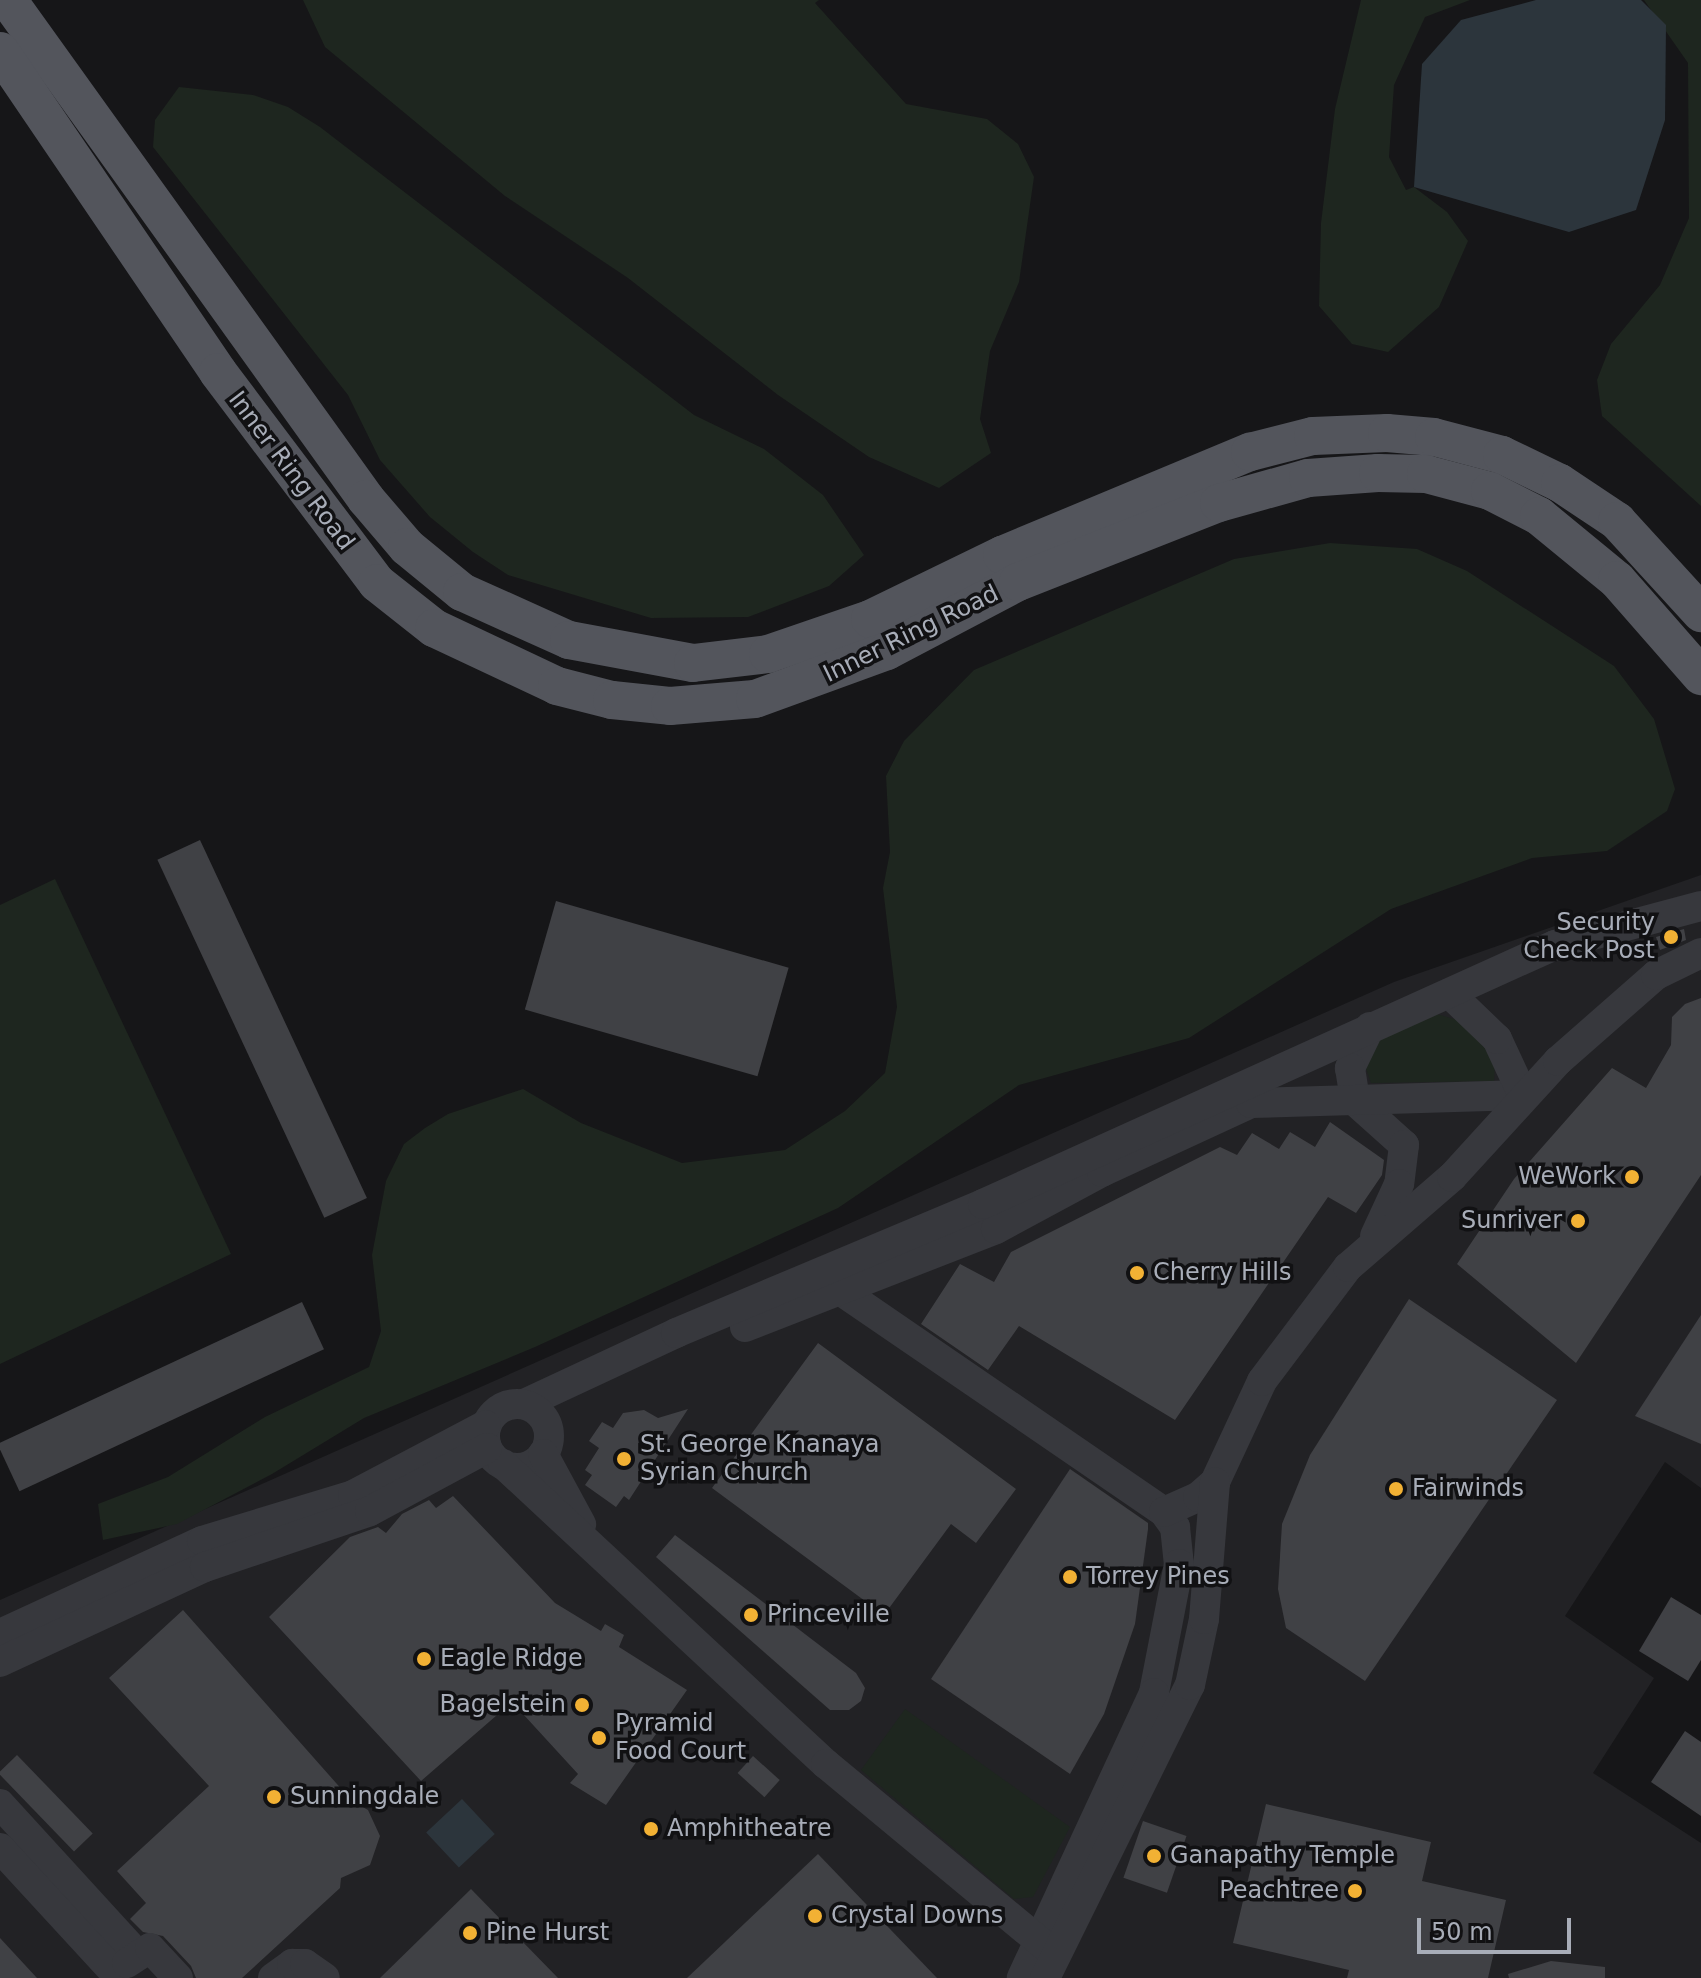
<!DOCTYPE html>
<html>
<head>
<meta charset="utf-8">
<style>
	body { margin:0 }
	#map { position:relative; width:1701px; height:1978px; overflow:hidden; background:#161618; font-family:"DejaVu Sans",sans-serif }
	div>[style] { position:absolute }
	.built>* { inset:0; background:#222225 }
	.green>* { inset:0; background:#1e261f }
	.water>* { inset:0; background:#2c353c; transform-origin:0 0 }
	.building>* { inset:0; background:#404145; transform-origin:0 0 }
	.minor>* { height:30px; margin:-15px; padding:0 15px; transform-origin:15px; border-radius:15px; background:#37383d }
	.minor>.ring { margin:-15px; padding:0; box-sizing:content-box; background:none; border:30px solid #37383d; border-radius:50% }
	.major>* { height:38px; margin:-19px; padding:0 19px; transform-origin:19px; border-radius:19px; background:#53555c }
	.dots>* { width:22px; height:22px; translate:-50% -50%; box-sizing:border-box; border:4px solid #111113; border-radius:50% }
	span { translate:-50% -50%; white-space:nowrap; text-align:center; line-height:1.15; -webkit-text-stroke:7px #111113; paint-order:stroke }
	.street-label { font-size:24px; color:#a8adb8 }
	.poi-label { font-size:24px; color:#a8adb8 }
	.right { translate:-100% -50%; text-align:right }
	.left { translate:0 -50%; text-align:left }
	.scale { position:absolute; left:1417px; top:1918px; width:154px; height:36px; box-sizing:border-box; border:4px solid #a8adb8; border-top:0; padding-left:10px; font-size:24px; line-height:28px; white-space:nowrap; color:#a8adb8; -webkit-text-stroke:6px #111113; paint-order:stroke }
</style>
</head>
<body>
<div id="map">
	<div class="built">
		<i style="clip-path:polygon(1701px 875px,1701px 1488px,1665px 1462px,1565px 1616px,1654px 1678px,1593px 1773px,1701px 1843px,1701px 1978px,0 1978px,0 1600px,1394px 982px)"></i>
	</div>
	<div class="green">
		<i style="clip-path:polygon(303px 0,819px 0,815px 3px,906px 104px,987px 119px,1018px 144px,1034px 177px,1019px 282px,990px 351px,980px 419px,991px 453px,939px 488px,869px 457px,778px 395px,628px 278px,505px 196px,325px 47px)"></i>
		<i style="clip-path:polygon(1361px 0,1470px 0,1425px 17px,1394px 85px,1389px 157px,1406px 190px,1414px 187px,1447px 212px,1468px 241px,1439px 307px,1388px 352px,1352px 344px,1319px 306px,1321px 223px,1335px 109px)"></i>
		<i style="clip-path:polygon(1644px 0,1701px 0,1701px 506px,1602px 416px,1597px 380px,1611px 344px,1660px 285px,1689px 218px,1688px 63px)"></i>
		<i style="clip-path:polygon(179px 87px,253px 95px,288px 107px,320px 127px,694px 415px,764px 449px,823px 495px,864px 555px,829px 586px,748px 617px,651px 618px,508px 575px,473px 552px,430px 517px,380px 460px,348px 395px,153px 147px,155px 120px)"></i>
		<i style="clip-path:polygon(1330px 543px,1417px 549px,1467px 571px,1614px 666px,1654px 719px,1675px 789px,1667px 811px,1607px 851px,1532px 858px,1391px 909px,1189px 1038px,1019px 1085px,838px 1208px,535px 1347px,364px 1418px,272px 1474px,177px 1524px,103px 1540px,98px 1504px,168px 1477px,265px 1417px,369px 1367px,381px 1331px,372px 1255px,386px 1181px,404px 1144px,425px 1128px,448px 1114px,523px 1089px,581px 1123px,682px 1163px,785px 1150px,845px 1111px,885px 1073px,897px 1007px,883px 888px,890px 852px,886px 776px,904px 741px,974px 670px,1234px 559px)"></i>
		<i style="clip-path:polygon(55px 879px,231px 1254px,0 1364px,0 905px)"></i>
		<i style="clip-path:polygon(1433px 1013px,1468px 1023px,1495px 1063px,1494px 1081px,1371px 1083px,1362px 1057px,1380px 1034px)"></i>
		<i style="clip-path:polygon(905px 1709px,1070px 1827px,1033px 1897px,1014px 1899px,861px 1770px)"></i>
	</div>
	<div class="water">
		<i style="clip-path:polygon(1536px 0,1641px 0,1666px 25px,1665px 120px,1636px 210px,1569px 232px,1414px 187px,1422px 64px,1461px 20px)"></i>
		<i style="left:462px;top:1799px;width:48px;height:49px;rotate:47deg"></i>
	</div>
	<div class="building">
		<i style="left:200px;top:840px;width:395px;height:47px;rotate:65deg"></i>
		<i style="left:556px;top:901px;width:242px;height:113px;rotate:16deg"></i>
		<i style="clip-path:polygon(1684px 929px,1686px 940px,1660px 950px,1656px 937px)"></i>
		<i style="clip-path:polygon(1701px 998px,1701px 1175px,1576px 1363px,1457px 1264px,1514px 1179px,1612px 1068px,1646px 1088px,1671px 1045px,1672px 1017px,1685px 1004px)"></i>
		<i style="clip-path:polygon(1330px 1122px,1384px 1160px,1382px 1175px,1356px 1213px,1328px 1197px,1175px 1420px,1019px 1326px,988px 1370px,921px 1324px,960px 1264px,994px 1282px,1011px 1252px,1220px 1147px,1237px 1155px,1252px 1133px,1279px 1149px,1290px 1132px,1315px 1147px)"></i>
		<i style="clip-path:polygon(1409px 1299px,1557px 1400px,1365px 1681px,1286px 1628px,1278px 1589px,1282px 1524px,1310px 1455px)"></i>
		<i style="left:302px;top:1302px;width:52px;height:336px;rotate:65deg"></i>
		<i style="clip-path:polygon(1701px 1315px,1701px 1444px,1635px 1416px)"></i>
		<i style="clip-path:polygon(818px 1343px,1016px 1489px,976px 1543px,951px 1524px,884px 1615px,712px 1488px)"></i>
		<i style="clip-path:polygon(688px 1409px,629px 1500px,624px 1496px,616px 1507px,585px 1485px,592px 1475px,585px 1470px,599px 1448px,589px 1441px,602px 1422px,613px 1428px,623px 1413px,644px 1410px,658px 1418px)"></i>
		<i style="clip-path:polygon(1070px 1469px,1148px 1523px,1148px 1529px,1135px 1624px,1104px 1714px,1070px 1774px,931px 1679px)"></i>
		<i style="clip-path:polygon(453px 1496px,555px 1603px,601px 1631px,605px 1624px,624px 1635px,619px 1647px,687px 1690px,606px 1805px,570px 1783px,578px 1774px,512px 1702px,421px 1781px,269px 1617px,350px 1537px,378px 1527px,386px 1533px,402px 1514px,429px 1500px,436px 1508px)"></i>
		<i style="clip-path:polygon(675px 1535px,856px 1673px,865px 1688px,861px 1701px,849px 1710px,830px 1710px,656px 1557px)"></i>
		<i style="clip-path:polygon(1671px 1597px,1701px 1615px,1701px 1660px,1688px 1681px,1639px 1651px)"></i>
		<i style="clip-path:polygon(183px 1610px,352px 1801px,368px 1810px,380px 1836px,370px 1865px,341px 1878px,340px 1888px,242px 1978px,196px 1978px,191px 1966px,163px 1936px,143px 1932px,130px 1919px,146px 1903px,117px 1871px,209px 1786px,109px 1678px)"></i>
		<i style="clip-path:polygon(1685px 1731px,1701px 1742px,1701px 1816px,1651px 1782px)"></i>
		<i style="left:17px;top:1755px;width:109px;height:26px;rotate:46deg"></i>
		<i style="left:753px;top:1756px;width:36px;height:23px;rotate:42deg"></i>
		<i style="clip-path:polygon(1266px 1804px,1431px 1842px,1422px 1881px,1506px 1900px,1488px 1978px,1347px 1978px,1349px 1970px,1233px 1943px)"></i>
		<i style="left:1143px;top:1821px;width:46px;height:60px;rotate:19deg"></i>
		<i style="clip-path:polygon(818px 1854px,937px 1978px,687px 1978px)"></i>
		<i style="clip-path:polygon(471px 1889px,558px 1978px,380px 1978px)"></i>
		<i style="clip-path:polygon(0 1938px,37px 1978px,0 1978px)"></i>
		<i style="clip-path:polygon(1551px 1961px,1605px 1967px,1605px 1978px,1509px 1978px,1508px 1974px)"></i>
	</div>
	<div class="minor">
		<i style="left:1370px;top:1027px;width:46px;rotate:116deg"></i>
		<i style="left:1350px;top:1068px;width:33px;rotate:81deg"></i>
		<i style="left:1355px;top:1101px;width:66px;rotate:41.9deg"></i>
		<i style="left:1404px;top:1145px;width:39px;rotate:97deg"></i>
		<i style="left:1399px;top:1184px;width:57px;rotate:114.8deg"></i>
		<i style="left:840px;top:1290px;width:393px;rotate:34.4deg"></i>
		<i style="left:1164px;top:1512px;width:19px;rotate:54deg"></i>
		<i style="left:1175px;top:1527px;width:37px;rotate:84deg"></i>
		<i style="left:1179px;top:1564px;width:131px;rotate:101deg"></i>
		<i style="left:1154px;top:1693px;width:314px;rotate:114.9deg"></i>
		<i style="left:745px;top:1327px;width:269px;rotate:-21.3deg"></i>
		<i style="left:996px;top:1229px;width:120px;rotate:-28.3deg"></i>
		<i style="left:1102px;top:1172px;width:164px;rotate:-24.8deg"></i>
		<i style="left:1251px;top:1103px;width:272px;rotate:-1.7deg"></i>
		<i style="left:1523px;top:1095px;width:62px;rotate:-114.9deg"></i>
		<i style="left:1497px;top:1039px;width:66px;rotate:-136.2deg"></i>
		<i style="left:524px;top:1404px;width:168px;rotate:-25deg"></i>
		<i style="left:676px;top:1333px;width:333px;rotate:-22.8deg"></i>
		<i style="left:983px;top:1204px;width:628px;rotate:-24.36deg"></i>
		<i style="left:1555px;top:945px;width:151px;rotate:-15deg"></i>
		<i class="ring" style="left:485px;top:1404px;width:34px;height:34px"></i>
		<i style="left:543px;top:1454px;width:80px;rotate:61.5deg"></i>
		<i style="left:503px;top:1464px;width:441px;rotate:42.9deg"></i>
		<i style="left:826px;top:1764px;width:296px;rotate:39.7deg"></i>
		<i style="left:1164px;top:1512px;width:37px;rotate:-24deg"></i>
		<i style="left:1198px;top:1497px;width:23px;rotate:-41deg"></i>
		<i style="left:1215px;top:1482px;width:111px;rotate:-65deg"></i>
		<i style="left:1262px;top:1381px;width:143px;rotate:-53deg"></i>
		<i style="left:1348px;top:1267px;width:138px;rotate:-40.9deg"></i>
		<i style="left:1452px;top:1177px;width:157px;rotate:-47.6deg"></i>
		<i style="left:1558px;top:1061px;width:130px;rotate:-41.3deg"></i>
		<i style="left:1656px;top:975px;width:50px;rotate:-26.1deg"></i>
		<i style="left:0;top:1634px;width:222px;rotate:-24.7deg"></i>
		<i style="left:202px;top:1541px;width:158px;rotate:-16.9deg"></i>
		<i style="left:353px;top:1495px;width:150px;rotate:-27.8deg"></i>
		<i style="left:0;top:1662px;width:226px;rotate:-24.9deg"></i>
		<i style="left:205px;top:1567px;width:174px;rotate:-18.7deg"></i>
		<i style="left:370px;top:1511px;width:133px;rotate:-28.3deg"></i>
		<i style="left:0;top:1804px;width:203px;rotate:47.6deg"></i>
		<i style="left:0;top:1848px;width:170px;rotate:47.4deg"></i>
		<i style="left:127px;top:1963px;width:27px;rotate:-33deg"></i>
		<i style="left:150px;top:1948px;width:41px;rotate:47deg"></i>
		<i style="left:273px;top:1978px;width:24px;rotate:-36deg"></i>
		<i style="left:292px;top:1964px;width:13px"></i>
		<i style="left:305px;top:1964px;width:24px;rotate:35deg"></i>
		<i style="left:1045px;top:1978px;width:327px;rotate:-63.7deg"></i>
		<i style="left:1190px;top:1685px;width:67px;rotate:-78deg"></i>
		<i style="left:1204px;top:1619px;width:137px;rotate:-85.4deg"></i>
	</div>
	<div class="major">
		<i style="left:8px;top:0;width:614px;rotate:54.34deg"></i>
		<i style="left:366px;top:499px;width:63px;rotate:49.5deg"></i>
		<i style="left:407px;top:547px;width:71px;rotate:39.3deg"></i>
		<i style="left:462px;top:592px;width:117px;rotate:24.2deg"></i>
		<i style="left:569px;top:640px;width:126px;rotate:10.5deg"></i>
		<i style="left:693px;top:663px;width:76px;rotate:-6.8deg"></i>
		<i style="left:768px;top:654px;width:108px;rotate:-18.9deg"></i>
		<i style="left:870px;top:619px;width:147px;rotate:-25.9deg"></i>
		<i style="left:1002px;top:555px;width:269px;rotate:-22.6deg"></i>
		<i style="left:1250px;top:452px;width:65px;rotate:-14.3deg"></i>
		<i style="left:1313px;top:436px;width:74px;rotate:-2.3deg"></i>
		<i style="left:1387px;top:433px;width:47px;rotate:4.9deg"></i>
		<i style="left:1434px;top:437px;width:70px;rotate:14.8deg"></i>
		<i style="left:1502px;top:455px;width:64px;rotate:25.8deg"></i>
		<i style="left:1560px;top:483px;width:69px;rotate:33.7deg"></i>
		<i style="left:1617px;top:521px;width:125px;rotate:47.6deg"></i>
		<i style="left:0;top:51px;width:388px;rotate:55.8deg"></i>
		<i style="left:218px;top:372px;width:264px;rotate:53deg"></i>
		<i style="left:377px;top:583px;width:73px;rotate:38.3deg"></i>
		<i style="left:434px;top:628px;width:136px;rotate:25.2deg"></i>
		<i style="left:557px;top:686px;width:57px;rotate:14.3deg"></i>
		<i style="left:612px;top:700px;width:58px;rotate:5.9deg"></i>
		<i style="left:670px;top:706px;width:85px;rotate:-4.7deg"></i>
		<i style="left:755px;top:699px;width:140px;rotate:-20deg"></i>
		<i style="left:887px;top:651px;width:148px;rotate:-27.8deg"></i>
		<i style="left:1018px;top:582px;width:216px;rotate:-21.5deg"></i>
		<i style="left:1219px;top:503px;width:92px;rotate:-15.7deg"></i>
		<i style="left:1308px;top:478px;width:70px;rotate:-4.1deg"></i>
		<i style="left:1378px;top:473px;width:48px;rotate:1.2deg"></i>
		<i style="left:1426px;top:474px;width:66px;rotate:14.9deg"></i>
		<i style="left:1490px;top:491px;width:55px;rotate:27deg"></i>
		<i style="left:1539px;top:516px;width:101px;rotate:39.4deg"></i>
		<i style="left:1617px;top:580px;width:128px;rotate:48.8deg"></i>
	</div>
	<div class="dots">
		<i style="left:1671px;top:937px;background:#f2b134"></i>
		<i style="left:1632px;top:1177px;background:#f2b134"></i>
		<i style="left:1578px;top:1221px;background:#f2b134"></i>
		<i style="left:1137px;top:1273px;background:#f2b134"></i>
		<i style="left:624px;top:1459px;background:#f2b134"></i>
		<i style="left:1396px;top:1489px;background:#f2b134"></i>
		<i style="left:1070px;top:1577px;background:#f2b134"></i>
		<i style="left:751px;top:1615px;background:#f2b134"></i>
		<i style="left:424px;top:1659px;background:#f2b134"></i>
		<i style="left:582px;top:1705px;background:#f2b134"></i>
		<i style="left:599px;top:1738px;background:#f2b134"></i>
		<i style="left:274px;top:1797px;background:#f2b134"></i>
		<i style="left:651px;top:1829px;background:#f2b134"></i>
		<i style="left:1154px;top:1856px;background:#f2b134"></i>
		<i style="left:1355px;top:1891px;background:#f2b134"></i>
		<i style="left:815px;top:1916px;background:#f2b134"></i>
		<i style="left:470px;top:1933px;background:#f2b134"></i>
	</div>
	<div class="street-label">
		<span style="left:291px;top:471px;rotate:53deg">Inner Ring Road</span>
		<span style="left:911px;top:634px;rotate:-26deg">Inner Ring Road</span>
	</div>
	<div class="poi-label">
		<span class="right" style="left:1655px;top:937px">Security<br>Check Post</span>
		<span class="right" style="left:1616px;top:1177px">WeWork</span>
		<span class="right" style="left:1562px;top:1221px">Sunriver</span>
		<span class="left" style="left:1153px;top:1273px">Cherry Hills</span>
		<span class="left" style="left:640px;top:1459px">St. George Knanaya<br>Syrian Church</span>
		<span class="left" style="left:1412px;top:1489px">Fairwinds</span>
		<span class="left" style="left:1086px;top:1577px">Torrey Pines</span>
		<span class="left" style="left:767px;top:1615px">Princeville</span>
		<span class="left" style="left:440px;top:1659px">Eagle Ridge</span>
		<span class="right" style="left:566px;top:1705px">Bagelstein</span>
		<span class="left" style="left:615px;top:1738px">Pyramid<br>Food Court</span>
		<span class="left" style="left:290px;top:1797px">Sunningdale</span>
		<span class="left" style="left:667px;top:1829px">Amphitheatre</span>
		<span class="left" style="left:1170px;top:1856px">Ganapathy Temple</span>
		<span class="right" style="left:1339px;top:1891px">Peachtree</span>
		<span class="left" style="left:831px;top:1916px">Crystal Downs</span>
		<span class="left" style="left:486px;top:1933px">Pine Hurst</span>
	</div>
	<div class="scale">50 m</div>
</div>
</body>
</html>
